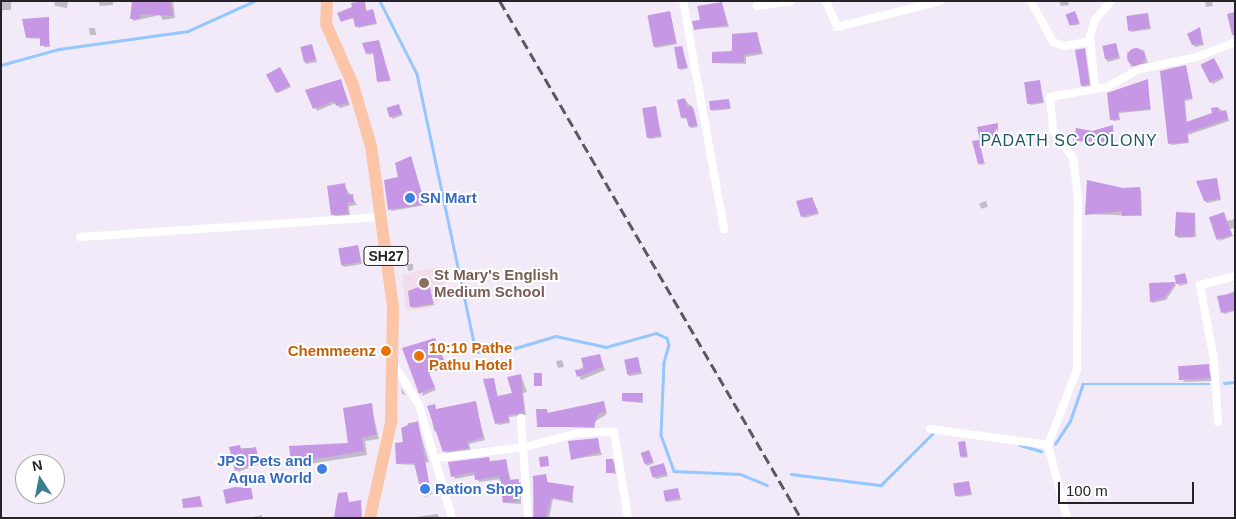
<!DOCTYPE html>
<html>
<head>
<meta charset="utf-8">
<style>
	body { margin:0 }
	#map { position:relative; width:1236px; height:519px; overflow:hidden; background:#f2eaf8; font-family:Arial,sans-serif }
	div>[style] { position:absolute }
	.education>* { inset:0; background:#f1ddec }
	.shadow>* { inset:0; background:#0003; transform-origin:0 0 }
	.stream>* { height:2.5px; margin:-1.25px; padding:0 1.25px; transform-origin:1.25px; border-radius:1.25px; background:#93c7fe }
	.building>* { inset:0; background:#c697e5; transform-origin:0 0 }
	.round { border-radius:50% }
	.street>* { height:8px; margin:-4px; padding:0 4px; transform-origin:4px; border-radius:4px; background:#fff }
	.primary>* { height:12px; margin:-6px; padding:0 6px; transform-origin:6px; border-radius:6px; background:#fdc5a7 }
	.rail>* { height:2.5px; margin-top:-1.25px; transform-origin:0; background:repeating-linear-gradient(90deg,#5c585f 0 10px,transparent 0 15px) }
	.dots>* { width:14px; height:14px; translate:-50% -50%; box-sizing:border-box; border:2px solid #fff; border-radius:50% }
	span { translate:-50% -50%; white-space:nowrap; text-align:center; line-height:1.15; -webkit-text-stroke:4px #fff; paint-order:stroke }
	.shield-label span { padding:1px 4px; background:#fff; border:1px solid; border-radius:4px; -webkit-text-stroke-width:0 }
	.shield-label { font-size:14px; color:#252328; font-weight:700 }
	.shop-label { font-size:15px; color:#366cbe; font-weight:700 }
	.left { translate:0 -50%; text-align:left }
	.right { translate:-100% -50%; text-align:right }
	.education-label { font-size:15px; color:#785e54; font-weight:700 }
	.food-label { font-size:15px; color:#c56008; font-weight:700 }
	.neighbourhood-label { font-size:16px; color:#215863; letter-spacing:1px }
	.frame { position:absolute; inset:0; border:2px solid #252328; pointer-events:none }
	.north { position:absolute; left:15px; top:454px; width:50px; height:50px; box-sizing:border-box; background:#fff; border:1px solid #a8a7a9; border-radius:50%; rotate:349deg; font-size:14px; font-weight:700; line-height:20px; text-align:center; color:#252328 }
	.north::after { content:''; display:block; margin:auto; width:18px; height:22px; background:#3b7f8e; clip-path:polygon(50% 0,100% 100%,50% 72%,0 100%) }
	.scale { position:absolute; left:1058px; top:482px; width:136px; height:22px; box-sizing:border-box; border:2px solid #252328; border-top:0; padding-left:6px; font-size:15px; line-height:18px; white-space:nowrap; color:#252328; -webkit-text-stroke:4px #fff; paint-order:stroke }
</style>
</head>
<body>
<div id="map">
	<div class="education">
		<i style="clip-path:polygon(437px 267px,448px 292px,432px 308px,406px 310px,402px 275px)"></i>
	</div>
	<div class="shadow">
		<i style="left:1px;top:1px;width:10px;height:9px"></i>
		<i style="clip-path:polygon(54px 1px,68px 1px,67px 8px,55px 6px)"></i>
		<i style="clip-path:polygon(98px 1px,113px 1px,113px 5px,100px 6px)"></i>
		<i style="clip-path:polygon(132px 1px,173px 1px,175px 18px,163px 20px,160px 15px,133px 21px)"></i>
		<i style="clip-path:polygon(1059px 1px,1068px 1px,1069px 5px,1061px 6px)"></i>
		<i style="clip-path:polygon(1205px 1px,1212px 1px,1213px 6px,1206px 7px)"></i>
		<i style="clip-path:polygon(364px 2px,367px 12px,374px 12px,377px 24px,358px 28px,355px 18px,342px 21px)"></i>
		<i style="clip-path:polygon(723px 6px,729px 27px,695px 29px,701px 21px,699px 7px)"></i>
		<i style="clip-path:polygon(670px 12px,677px 44px,656px 48px,654px 46px)"></i>
		<i style="clip-path:polygon(1075px 13px,1080px 24px,1073px 26px,1068px 15px)"></i>
		<i style="clip-path:polygon(1147px 14px,1151px 29px,1131px 32px,1130px 30px)"></i>
		<i style="clip-path:polygon(48px 18px,50px 47px,44px 47px,41px 39px,27px 38px)"></i>
		<i style="clip-path:polygon(89px 28px,95px 28px,96px 35px,90px 35px)"></i>
		<i style="clip-path:polygon(1200px 28px,1204px 45px,1195px 47px,1193px 45px)"></i>
		<i style="clip-path:polygon(757px 33px,763px 54px,746px 57px,746px 64px,713px 63px)"></i>
		<i style="clip-path:polygon(379px 43px,391px 81px,379px 82px,374px 53px,369px 55px,364px 44px)"></i>
		<i style="left:1116px;top:44px;width:15px;height:13px;rotate:74deg"></i>
		<i style="clip-path:polygon(312px 45px,317px 62px,306px 64px,305px 62px)"></i>
		<i style="clip-path:polygon(682px 47px,688px 68px,681px 70px,679px 68px)"></i>
		<i style="clip-path:polygon(1085px 49px,1091px 87px,1085px 88px,1082px 85px)"></i>
		<i style="clip-path:polygon(1144px 50px,1148px 63px,1131px 67px,1127px 52px)"></i>
		<i style="clip-path:polygon(1216px 62px,1224px 78px,1213px 84px,1211px 82px)"></i>
		<i style="clip-path:polygon(1186px 66px,1193px 99px,1185px 101px,1187px 123px,1214px 114px,1218px 108px,1227px 113px,1229px 121px,1188px 135px,1189px 143px,1171px 145px)"></i>
		<i style="clip-path:polygon(280px 68px,291px 87px,278px 93px,277px 92px)"></i>
		<i style="clip-path:polygon(1147px 80px,1151px 110px,1119px 113px,1120px 120px,1113px 121px,1108px 94px)"></i>
		<i style="clip-path:polygon(341px 81px,350px 105px,340px 108px,336px 103px,317px 111px,307px 90px)"></i>
		<i style="clip-path:polygon(1039px 81px,1044px 103px,1031px 105px,1029px 103px)"></i>
		<i style="clip-path:polygon(685px 100px,694px 109px,698px 127px,691px 128px,688px 119px,682px 118px,678px 101px)"></i>
		<i style="clip-path:polygon(729px 100px,731px 109px,711px 111px)"></i>
		<i style="clip-path:polygon(398px 105px,403px 115px,393px 119px,391px 117px)"></i>
		<i style="clip-path:polygon(655px 108px,662px 137px,650px 139px,648px 138px)"></i>
		<i style="clip-path:polygon(997px 124px,999px 140px,983px 143px,981px 142px)"></i>
		<i style="clip-path:polygon(1112px 126px,1115px 143px,1075px 141px,1092px 132px)"></i>
		<i style="clip-path:polygon(978px 141px,985px 164px,980px 165px,979px 163px)"></i>
		<i style="clip-path:polygon(410px 157px,426px 205px,391px 211px,399px 178px)"></i>
		<i style="clip-path:polygon(1217px 179px,1221px 200px,1207px 203px,1205px 201px)"></i>
		<i style="clip-path:polygon(344px 185px,357px 205px,349px 206px,350px 216px,336px 217px,333px 214px)"></i>
		<i style="clip-path:polygon(1122px 189px,1141px 190px,1142px 216px,1086px 214px)"></i>
		<i style="clip-path:polygon(812px 198px,819px 214px,804px 218px,802px 216px)"></i>
		<i style="left:986px;top:201px;width:6px;height:7px;rotate:72deg"></i>
		<i style="clip-path:polygon(1223px 213px,1227px 221px,1235px 219px,1235px 228px,1230px 229px,1233px 236px,1220px 241px)"></i>
		<i style="clip-path:polygon(1195px 214px,1196px 237px,1178px 238px,1176px 236px)"></i>
		<i style="clip-path:polygon(358px 246px,362px 264px,344px 267px,342px 265px)"></i>
		<i style="clip-path:polygon(407px 264px,413px 264px,413px 270px,408px 271px)"></i>
		<i style="left:1185px;top:274px;width:10px;height:9px;rotate:73deg"></i>
		<i style="clip-path:polygon(429px 285px,434px 305px,413px 308px,412px 307px)"></i>
		<i style="clip-path:polygon(1150px 285px,1175px 284px,1176px 285px,1166px 300px,1152px 303px)"></i>
		<i style="clip-path:polygon(1235px 291px,1235px 311px,1224px 314px,1219px 297px)"></i>
		<i style="clip-path:polygon(436px 341px,447px 367px,429px 373px,436px 390px,422px 396px)"></i>
		<i style="clip-path:polygon(600px 355px,605px 370px,581px 380px,577px 371px)"></i>
		<i style="clip-path:polygon(638px 358px,642px 374px,630px 376px,628px 375px)"></i>
		<i style="clip-path:polygon(562px 360px,564px 367px,558px 368px,556px 361px)"></i>
		<i style="clip-path:polygon(1208px 365px,1212px 381px,1182px 382px)"></i>
		<i style="clip-path:polygon(521px 375px,527px 392px,523px 393px,526px 415px,509px 417px,510px 423px,498px 425px,494px 379px,498px 397px,513px 394px)"></i>
		<i style="clip-path:polygon(401px 388px,406px 395px,402px 394px)"></i>
		<i style="clip-path:polygon(642px 394px,643px 403px,623px 401px)"></i>
		<i style="clip-path:polygon(475px 402px,485px 440px,469px 444px,471px 451px,447px 454px,440px 433px,434px 431px,429px 407px,438px 410px)"></i>
		<i style="clip-path:polygon(604px 402px,607px 414px,594px 422px,595px 428px,539px 426px,547px 410px,549px 414px)"></i>
		<i style="clip-path:polygon(371px 405px,379px 439px,365px 441px,367px 455px,296px 466px,293px 463px,349px 444px)"></i>
		<i style="clip-path:polygon(417px 422px,429px 462px,423px 463px,432px 494px,425px 497px,416px 465px,397px 464px,408px 423px)"></i>
		<i style="clip-path:polygon(597px 439px,602px 455px,572px 459px)"></i>
		<i style="clip-path:polygon(965px 442px,968px 457px,963px 458px,961px 456px)"></i>
		<i style="clip-path:polygon(231px 448px,255px 448px,260px 464px,238px 472px)"></i>
		<i style="left:649px;top:451px;width:13px;height:8px;rotate:67deg"></i>
		<i style="clip-path:polygon(506px 460px,511px 481px,521px 483px,521px 504px,505px 503px,501px 479px,479px 482px,475px 475px,455px 479px,449px 463px)"></i>
		<i style="clip-path:polygon(612px 460px,614px 462px,616px 474px,607px 472px)"></i>
		<i style="clip-path:polygon(663px 464px,668px 476px,656px 479px,654px 477px)"></i>
		<i style="clip-path:polygon(546px 475px,548px 484px,573px 487px,573px 503px,553px 499px,549px 518px,533px 518px,534px 477px)"></i>
		<i style="clip-path:polygon(969px 482px,972px 495px,958px 497px,956px 495px)"></i>
		<i style="clip-path:polygon(251px 489px,253px 499px,227px 503px)"></i>
		<i style="clip-path:polygon(678px 489px,681px 500px,667px 502px,665px 500px)"></i>
		<i style="clip-path:polygon(200px 498px,203px 507px,184px 508px)"></i>
		<i style="clip-path:polygon(437px 514px,440px 518px,409px 518px)"></i>
		<i style="clip-path:polygon(262px 515px,262px 518px,253px 518px,253px 517px)"></i>
	</div>
	<div class="stream">
		<i style="left:380px;top:1px;width:82px;rotate:63.1deg"></i>
		<i style="left:417px;top:74px;width:284px;rotate:78deg"></i>
		<i style="left:476px;top:352px;width:36px;rotate:-5deg"></i>
		<i style="left:512px;top:349px;width:46px;rotate:-16.5deg"></i>
		<i style="left:556px;top:336px;width:51px;rotate:12.4deg"></i>
		<i style="left:606px;top:347px;width:52px;rotate:-15.6deg"></i>
		<i style="left:656px;top:333px;width:12px;rotate:24deg"></i>
		<i style="left:667px;top:338px;width:7px;rotate:74deg"></i>
		<i style="left:669px;top:345px;width:19px;rotate:106deg"></i>
		<i style="left:664px;top:363px;width:72px;rotate:92.4deg"></i>
		<i style="left:661px;top:435px;width:38px;rotate:70deg"></i>
		<i style="left:674px;top:471px;width:66px;rotate:2.6deg"></i>
		<i style="left:740px;top:474px;width:29px;rotate:22deg"></i>
		<i style="left:1px;top:65px;width:60px;rotate:-15.4deg"></i>
		<i style="left:59px;top:49px;width:130px;rotate:-7.9deg"></i>
		<i style="left:188px;top:31px;width:72px;rotate:-24.4deg"></i>
		<i style="left:1224px;top:383px;width:11px;rotate:-5deg"></i>
		<i style="left:1055px;top:444px;width:27px;rotate:-57deg"></i>
		<i style="left:1070px;top:421px;width:39px;rotate:-71deg"></i>
		<i style="left:1083px;top:384px;width:126px"></i>
		<i style="left:1020px;top:445px;width:22px;rotate:16deg"></i>
		<i style="left:791px;top:474px;width:91px;rotate:7deg"></i>
		<i style="left:881px;top:485px;width:74px;rotate:-45deg"></i>
	</div>
	<div class="building">
		<i style="clip-path:polygon(132px 1px,170px 1px,173px 16px,140px 14px,140px 19px,130px 19px)"></i>
		<i style="clip-path:polygon(365px 1px,366px 11px,373px 9px,376px 23px,355px 27px,353px 17px,341px 22px,337px 13px,352px 7px,351px 3px)"></i>
		<i style="clip-path:polygon(722px 2px,727px 25px,694px 30px,692px 21px,700px 20px,697px 6px)"></i>
		<i style="left:670px;top:11px;width:32px;height:23px;rotate:79deg"></i>
		<i style="left:1075px;top:11px;width:12px;height:10px;rotate:70deg"></i>
		<i style="clip-path:polygon(1235px 12px,1235px 35px,1232px 35px,1227px 14px)"></i>
		<i style="left:1148px;top:13px;width:15px;height:22px;rotate:82deg"></i>
		<i style="clip-path:polygon(49px 17px,49px 45px,40px 46px,40px 37px,26px 38px,22px 19px)"></i>
		<i style="clip-path:polygon(1200px 27px,1202px 44px,1192px 45px,1187px 34px)"></i>
		<i style="clip-path:polygon(757px 32px,761px 52px,744px 55px,744px 62px,712px 63px,712px 52px,732px 51px,732px 34px)"></i>
		<i style="clip-path:polygon(379px 40px,390px 80px,377px 82px,373px 52px,366px 54px,362px 43px)"></i>
		<i style="left:1116px;top:43px;width:14px;height:14px;rotate:78deg"></i>
		<i style="left:312px;top:44px;width:16px;height:12px;rotate:76deg"></i>
		<i style="clip-path:polygon(682px 46px,687px 67px,678px 69px,674px 47px)"></i>
		<i class="round" style="left:1127px;top:48px;width:18px;height:18px"></i>
		<i style="clip-path:polygon(1085px 48px,1089px 84px,1081px 86px,1075px 50px)"></i>
		<i style="left:1214px;top:58px;width:20px;height:15px;rotate:63deg"></i>
		<i style="clip-path:polygon(1186px 65px,1192px 98px,1184px 99px,1186px 122px,1212px 113px,1211px 108px,1218px 107px,1219px 112px,1226px 110px,1228px 119px,1187px 133px,1188px 142px,1168px 144px,1160px 71px)"></i>
		<i style="left:280px;top:67px;width:21px;height:16px;rotate:61deg"></i>
		<i style="clip-path:polygon(341px 79px,348px 103px,336px 106px,334px 101px,313px 109px,305px 90px)"></i>
		<i style="clip-path:polygon(1148px 79px,1150px 109px,1118px 112px,1119px 119px,1110px 120px,1107px 93px)"></i>
		<i style="left:1040px;top:80px;width:22px;height:16px;rotate:82deg"></i>
		<i style="clip-path:polygon(685px 98px,687px 107px,692px 106px,697px 125px,689px 127px,686px 117px,681px 118px,677px 100px)"></i>
		<i style="left:729px;top:99px;width:9px;height:20px;rotate:84deg"></i>
		<i style="left:399px;top:104px;width:10px;height:13px;rotate:73deg"></i>
		<i style="left:656px;top:106px;width:30px;height:14px;rotate:81deg"></i>
		<i style="clip-path:polygon(998px 123px,997px 139px,980px 142px,977px 127px)"></i>
		<i style="clip-path:polygon(1113px 125px,1114px 142px,1073px 141px,1076px 128px,1092px 131px)"></i>
		<i style="clip-path:polygon(979px 140px,984px 162px,978px 164px,972px 141px)"></i>
		<i style="clip-path:polygon(411px 156px,425px 204px,388px 210px,384px 180px,398px 177px,395px 163px)"></i>
		<i style="clip-path:polygon(1217px 178px,1220px 199px,1204px 201px,1196px 181px)"></i>
		<i style="clip-path:polygon(1087px 180px,1123px 188px,1140px 187px,1141px 215px,1122px 216px,1122px 211px,1085px 215px)"></i>
		<i style="clip-path:polygon(345px 183px,347px 195px,353px 194px,354px 202px,347px 203px,348px 214px,331px 215px,327px 186px)"></i>
		<i style="clip-path:polygon(812px 197px,818px 212px,801px 217px,796px 201px)"></i>
		<i style="left:1176px;top:212px;width:19px;height:24px;rotate:3deg"></i>
		<i style="left:1224px;top:212px;width:24px;height:16px;rotate:71deg"></i>
		<i style="left:358px;top:245px;width:17px;height:20px;rotate:80deg"></i>
		<i style="left:1185px;top:273px;width:9px;height:11px;rotate:77deg"></i>
		<i style="clip-path:polygon(1176px 282px,1164px 298px,1150px 302px,1149px 283px)"></i>
		<i style="clip-path:polygon(429px 283px,433px 303px,410px 307px,408px 291px)"></i>
		<i style="clip-path:polygon(1235px 293px,1235px 310px,1221px 313px,1217px 296px)"></i>
		<i style="clip-path:polygon(435px 338px,446px 365px,428px 371px,435px 387px,419px 394px,402px 348px)"></i>
		<i style="clip-path:polygon(600px 354px,603px 367px,577px 377px,575px 370px,584px 369px,581px 358px)"></i>
		<i style="left:638px;top:357px;width:15px;height:14px;rotate:79deg"></i>
		<i style="left:1209px;top:364px;width:14px;height:31px;rotate:86deg"></i>
		<i style="left:534px;top:373px;width:8px;height:13px"></i>
		<i style="clip-path:polygon(521px 374px,524px 413px,508px 415px,509px 421px,495px 424px,483px 379px,494px 378px,497px 396px,512px 393px,507px 377px)"></i>
		<i style="clip-path:polygon(622px 393px,643px 393px,642px 402px,622px 401px)"></i>
		<i style="clip-path:polygon(476px 401px,483px 438px,467px 442px,469px 448px,443px 452px,427px 406px,435px 404px,436px 409px)"></i>
		<i style="clip-path:polygon(604px 401px,606px 412px,598px 413px,594px 427px,537px 427px,536px 409px,547px 409px,547px 413px)"></i>
		<i style="clip-path:polygon(372px 403px,376px 435px,362px 438px,364px 451px,291px 463px,289px 446px,348px 443px,343px 408px)"></i>
		<i style="clip-path:polygon(418px 421px,431px 493px,422px 496px,414px 463px,396px 464px,395px 443px,403px 442px,401px 428px)"></i>
		<i style="clip-path:polygon(598px 438px,600px 452px,571px 460px,568px 441px)"></i>
		<i style="left:965px;top:441px;width:15px;height:7px;rotate:82deg"></i>
		<i style="clip-path:polygon(240px 445px,241px 450px,256px 447px,259px 462px,235px 471px,229px 447px)"></i>
		<i style="left:649px;top:450px;width:12px;height:9px;rotate:70deg"></i>
		<i style="left:548px;top:456px;width:10px;height:9px;rotate:84deg"></i>
		<i style="clip-path:polygon(489px 457px,490px 462px,506px 459px,509px 480px,519px 479px,518px 501px,503px 503px,499px 476px,475px 480px,474px 472px,451px 477px,448px 462px)"></i>
		<i style="clip-path:polygon(606px 459px,613px 459px,615px 473px,606px 473px)"></i>
		<i style="left:664px;top:463px;width:11px;height:15px;rotate:75deg"></i>
		<i style="clip-path:polygon(546px 474px,547px 482px,574px 486px,571px 501px,551px 498px,546px 518px,534px 518px,533px 476px)"></i>
		<i style="left:969px;top:481px;width:13px;height:16px;rotate:81deg"></i>
		<i style="clip-path:polygon(235px 487px,251px 488px,253px 498px,226px 504px,223px 490px)"></i>
		<i style="left:678px;top:488px;width:10px;height:15px;rotate:79deg"></i>
		<i style="clip-path:polygon(347px 492px,349px 502px,361px 500px,362px 518px,334px 518px,338px 493px)"></i>
		<i style="clip-path:polygon(200px 496px,202px 506px,183px 508px,182px 499px)"></i>
	</div>
	<div class="street">
		<i style="left:683px;top:1px;width:232px;rotate:79.8deg"></i>
		<i style="left:826px;top:1px;width:28px;rotate:67deg"></i>
		<i style="left:837px;top:27px;width:106px;rotate:-14.2deg"></i>
		<i style="left:1031px;top:1px;width:47px;rotate:61.8deg"></i>
		<i style="left:1053px;top:42px;width:12px;rotate:20deg"></i>
		<i style="left:1064px;top:46px;width:27px;rotate:-10deg"></i>
		<i style="left:757px;top:6px;width:34px;rotate:-8deg"></i>
		<i style="left:1095px;top:89px;width:53px;rotate:-95.4deg"></i>
		<i style="left:1090px;top:36px;width:17px;rotate:-73deg"></i>
		<i style="left:1095px;top:20px;width:25px;rotate:-50deg"></i>
		<i style="left:80px;top:237px;width:301px;rotate:-3.8deg"></i>
		<i style="left:395px;top:366px;width:46px;rotate:58.4deg"></i>
		<i style="left:419px;top:405px;width:118px;rotate:73.7deg"></i>
		<i style="left:521px;top:418px;width:100px;rotate:86deg"></i>
		<i style="left:1218px;top:422px;width:62px;rotate:-93.7deg"></i>
		<i style="left:1214px;top:360px;width:76px;rotate:-100.6deg"></i>
		<i style="left:1200px;top:285px;width:36px;rotate:-14deg"></i>
		<i style="left:930px;top:429px;width:119px;rotate:7.7deg"></i>
		<i style="left:437px;top:458px;width:89px;rotate:-7.1deg"></i>
		<i style="left:525px;top:447px;width:55px;rotate:-14.8deg"></i>
		<i style="left:578px;top:433px;width:36px;rotate:-2deg"></i>
		<i style="left:614px;top:432px;width:87px;rotate:80.8deg"></i>
		<i style="left:1067px;top:518px;width:75px;rotate:-104.6deg"></i>
		<i style="left:1048px;top:445px;width:80px;rotate:-68.9deg"></i>
		<i style="left:1077px;top:370px;width:172px;rotate:-89.7deg"></i>
		<i style="left:1078px;top:198px;width:40px;rotate:-97.1deg"></i>
		<i style="left:1073px;top:158px;width:34px;rotate:-126deg"></i>
		<i style="left:1053px;top:130px;width:33px;rotate:-95deg"></i>
		<i style="left:1050px;top:97px;width:58px;rotate:-10deg"></i>
		<i style="left:1107px;top:87px;width:38px;rotate:-29deg"></i>
		<i style="left:1140px;top:69px;width:58px;rotate:-11.9deg"></i>
		<i style="left:1197px;top:57px;width:41px;rotate:-21.5deg"></i>
	</div>
	<div class="primary">
		<i style="left:327px;top:1px;width:23px;rotate:92deg"></i>
		<i style="left:326px;top:24px;width:67px;rotate:66.1deg"></i>
		<i style="left:353px;top:85px;width:64px;rotate:73.6deg"></i>
		<i style="left:371px;top:146px;width:162px;rotate:82.2deg"></i>
		<i style="left:393px;top:307px;width:116px;rotate:91deg"></i>
		<i style="left:391px;top:423px;width:97px;rotate:102.5deg"></i>
	</div>
	<div class="rail">
		<i style="left:500px;top:1px;width:598px;rotate:59.79deg"></i>
	</div>
	<div class="dots">
		<i style="left:410px;top:198px;background:#3f7fe0"></i>
		<i style="left:424px;top:283px;background:#8d6e63"></i>
		<i style="left:386px;top:351px;background:#e8710a"></i>
		<i style="left:419px;top:356px;background:#e8710a"></i>
		<i style="left:322px;top:469px;background:#3f7fe0"></i>
		<i style="left:425px;top:489px;background:#3f7fe0"></i>
	</div>
	<div class="shield-label">
		<span style="left:386px;top:256px">SH27</span>
	</div>
	<div class="shop-label">
		<span class="left" style="left:420px;top:198px">SN Mart</span>
		<span class="right" style="left:312px;top:469px">JPS Pets and<br>Aqua World</span>
		<span class="left" style="left:435px;top:489px">Ration Shop</span>
	</div>
	<div class="education-label">
		<span class="left" style="left:434px;top:283px">St Mary's English<br>Medium School</span>
	</div>
	<div class="food-label">
		<span class="left" style="left:429px;top:356px">10:10 Pathe<br>Pathu Hotel</span>
		<span class="right" style="left:376px;top:351px">Chemmeenz</span>
	</div>
	<div class="neighbourhood-label">
		<span style="left:1069px;top:141px">PADATH SC COLONY</span>
	</div>
	<div class="frame"></div>
	<div class="north">N</div>
	<div class="scale">100 m</div>
</div>
</body>
</html>
